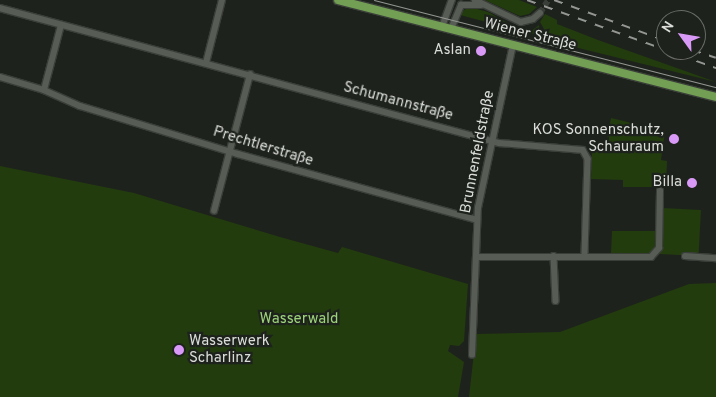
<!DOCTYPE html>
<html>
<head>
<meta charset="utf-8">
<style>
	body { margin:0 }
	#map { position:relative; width:716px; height:397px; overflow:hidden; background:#1e221c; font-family:Overpass,sans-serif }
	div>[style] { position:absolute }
	.green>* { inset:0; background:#223c0e; transform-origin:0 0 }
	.minor-tunnel>* { height:5.5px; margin-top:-2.75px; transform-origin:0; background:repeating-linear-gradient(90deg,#3a3e38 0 5.5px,transparent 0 8.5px) }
	.roads { filter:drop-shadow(1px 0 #3a3e39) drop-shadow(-1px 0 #3a3e39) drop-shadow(0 1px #3a3e39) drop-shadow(0 -1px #3a3e39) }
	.minor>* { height:5.5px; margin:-2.75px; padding:0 2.75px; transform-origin:2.75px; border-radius:2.75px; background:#575c55 }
	.major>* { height:8px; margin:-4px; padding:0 4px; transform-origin:4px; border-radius:4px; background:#739f54 }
	.tram>* { height:1px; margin:-0.5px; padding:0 0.5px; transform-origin:0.5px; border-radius:0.5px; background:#939692 }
	.rail>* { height:2px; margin-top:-1px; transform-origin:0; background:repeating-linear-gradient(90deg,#939692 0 9px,transparent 0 18px) }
	.dots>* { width:14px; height:14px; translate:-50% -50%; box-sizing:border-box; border:2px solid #1e221c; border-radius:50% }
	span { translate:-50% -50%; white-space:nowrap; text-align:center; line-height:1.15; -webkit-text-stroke:4.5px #1e221c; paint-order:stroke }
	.street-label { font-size:15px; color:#d9dcd8 }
	.poi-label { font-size:15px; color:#d9dcd8 }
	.right { translate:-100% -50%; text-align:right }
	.left { translate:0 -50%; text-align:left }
	.park-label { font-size:15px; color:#9cd47a }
	.north { position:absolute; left:656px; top:10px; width:50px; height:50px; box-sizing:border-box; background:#1e221c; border:1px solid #696c67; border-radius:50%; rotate:302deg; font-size:14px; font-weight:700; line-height:20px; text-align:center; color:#d9dcd8 }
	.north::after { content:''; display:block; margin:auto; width:18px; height:22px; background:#d99af7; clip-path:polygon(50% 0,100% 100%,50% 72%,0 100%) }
</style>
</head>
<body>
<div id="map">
	<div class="green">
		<i style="clip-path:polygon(485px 0,519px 0,537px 7px,529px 14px,520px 16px)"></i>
		<i style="clip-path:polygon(470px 7px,488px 12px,524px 32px,530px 32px,539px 25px,540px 35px,524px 32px,460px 15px,462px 11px)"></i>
		<i style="clip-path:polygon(545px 14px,557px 20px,557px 24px,598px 40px,716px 82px,542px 39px,544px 29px,540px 22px)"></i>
		<i style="clip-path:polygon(611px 118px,665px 131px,661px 160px,667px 161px,666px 187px,623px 187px,623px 180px,591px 179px,592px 145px,605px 148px)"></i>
		<i style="clip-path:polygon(0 166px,134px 193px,280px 237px,338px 253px,342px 247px,468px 284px,464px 341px,459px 346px,450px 345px,448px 351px,464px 362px,458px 397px,0 397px)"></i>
		<i style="left:662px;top:208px;width:39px;height:46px;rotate:3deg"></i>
		<i style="clip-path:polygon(612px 231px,659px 231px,658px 243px,655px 250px,648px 254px,611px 253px)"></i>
		<i style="clip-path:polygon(716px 283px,716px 397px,469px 397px,476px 334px,560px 332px,689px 284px)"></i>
	</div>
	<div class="minor-tunnel">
		<i style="left:540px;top:13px;width:15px;rotate:-58deg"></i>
	</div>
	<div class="roads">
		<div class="minor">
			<i style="left:475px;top:0;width:51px;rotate:25.6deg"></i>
			<i style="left:521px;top:22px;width:12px;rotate:-14deg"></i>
			<i style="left:533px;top:19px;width:9px;rotate:-41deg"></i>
			<i style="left:0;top:8px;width:517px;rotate:15.14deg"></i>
			<i style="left:499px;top:143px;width:84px;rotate:4.8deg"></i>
			<i style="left:583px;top:150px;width:10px;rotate:61deg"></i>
			<i style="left:588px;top:159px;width:97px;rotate:91.8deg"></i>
			<i style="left:442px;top:27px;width:29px;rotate:-70deg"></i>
			<i style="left:451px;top:29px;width:26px;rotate:-67deg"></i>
			<i style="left:461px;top:5px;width:20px"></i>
			<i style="left:206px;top:63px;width:65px;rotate:-75.7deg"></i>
			<i style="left:0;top:77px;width:46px;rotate:16.5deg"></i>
			<i style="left:44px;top:90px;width:39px;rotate:24deg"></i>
			<i style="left:80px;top:106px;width:165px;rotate:16.9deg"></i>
			<i style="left:238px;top:154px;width:248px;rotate:15.4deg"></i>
			<i style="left:44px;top:90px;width:67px;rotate:-75.3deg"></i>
			<i style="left:214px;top:211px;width:141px;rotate:-75.2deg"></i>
			<i style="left:554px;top:256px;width:45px;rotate:87.5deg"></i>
			<i style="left:685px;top:256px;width:31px;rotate:4deg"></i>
			<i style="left:477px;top:257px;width:174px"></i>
			<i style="left:651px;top:257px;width:12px;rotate:-48deg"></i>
			<i style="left:659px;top:248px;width:58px;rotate:-89deg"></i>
			<i style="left:472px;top:355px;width:147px;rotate:-87.7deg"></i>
			<i style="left:478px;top:208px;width:167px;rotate:-77.9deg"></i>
		</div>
		<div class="major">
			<i style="left:338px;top:0;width:390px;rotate:14.4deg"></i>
		</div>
	</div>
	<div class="tram">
		<i style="left:374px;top:0;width:353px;rotate:14.3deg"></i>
	</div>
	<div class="rail">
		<i style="left:527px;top:0;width:201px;rotate:19.8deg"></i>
		<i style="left:554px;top:0;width:119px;rotate:20.1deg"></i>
		<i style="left:692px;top:50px;width:25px;rotate:18deg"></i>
	</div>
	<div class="dots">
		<i style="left:481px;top:51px;background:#d99af7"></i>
		<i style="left:674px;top:139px;background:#d99af7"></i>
		<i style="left:692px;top:183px;background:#d99af7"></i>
		<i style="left:179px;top:350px;background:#d99af7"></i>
	</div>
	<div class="street-label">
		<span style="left:530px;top:35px;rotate:14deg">Wiener Straße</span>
		<span style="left:398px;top:102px;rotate:15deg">Schumannstraße</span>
		<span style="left:263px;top:147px;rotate:17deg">Prechtlerstraße</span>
		<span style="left:478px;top:152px;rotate:-79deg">Brunnenfeldstraße</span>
	</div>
	<div class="poi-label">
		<span class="right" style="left:471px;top:51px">Aslan</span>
		<span class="right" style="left:664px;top:139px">KOS Sonnenschutz,<br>Schauraum</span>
		<span class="right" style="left:682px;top:183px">Billa</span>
		<span class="left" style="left:189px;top:350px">Wasserwerk<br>Scharlinz</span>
	</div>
	<div class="park-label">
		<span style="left:299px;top:320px">Wasserwald</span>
	</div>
	<div class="north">N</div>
</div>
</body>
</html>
